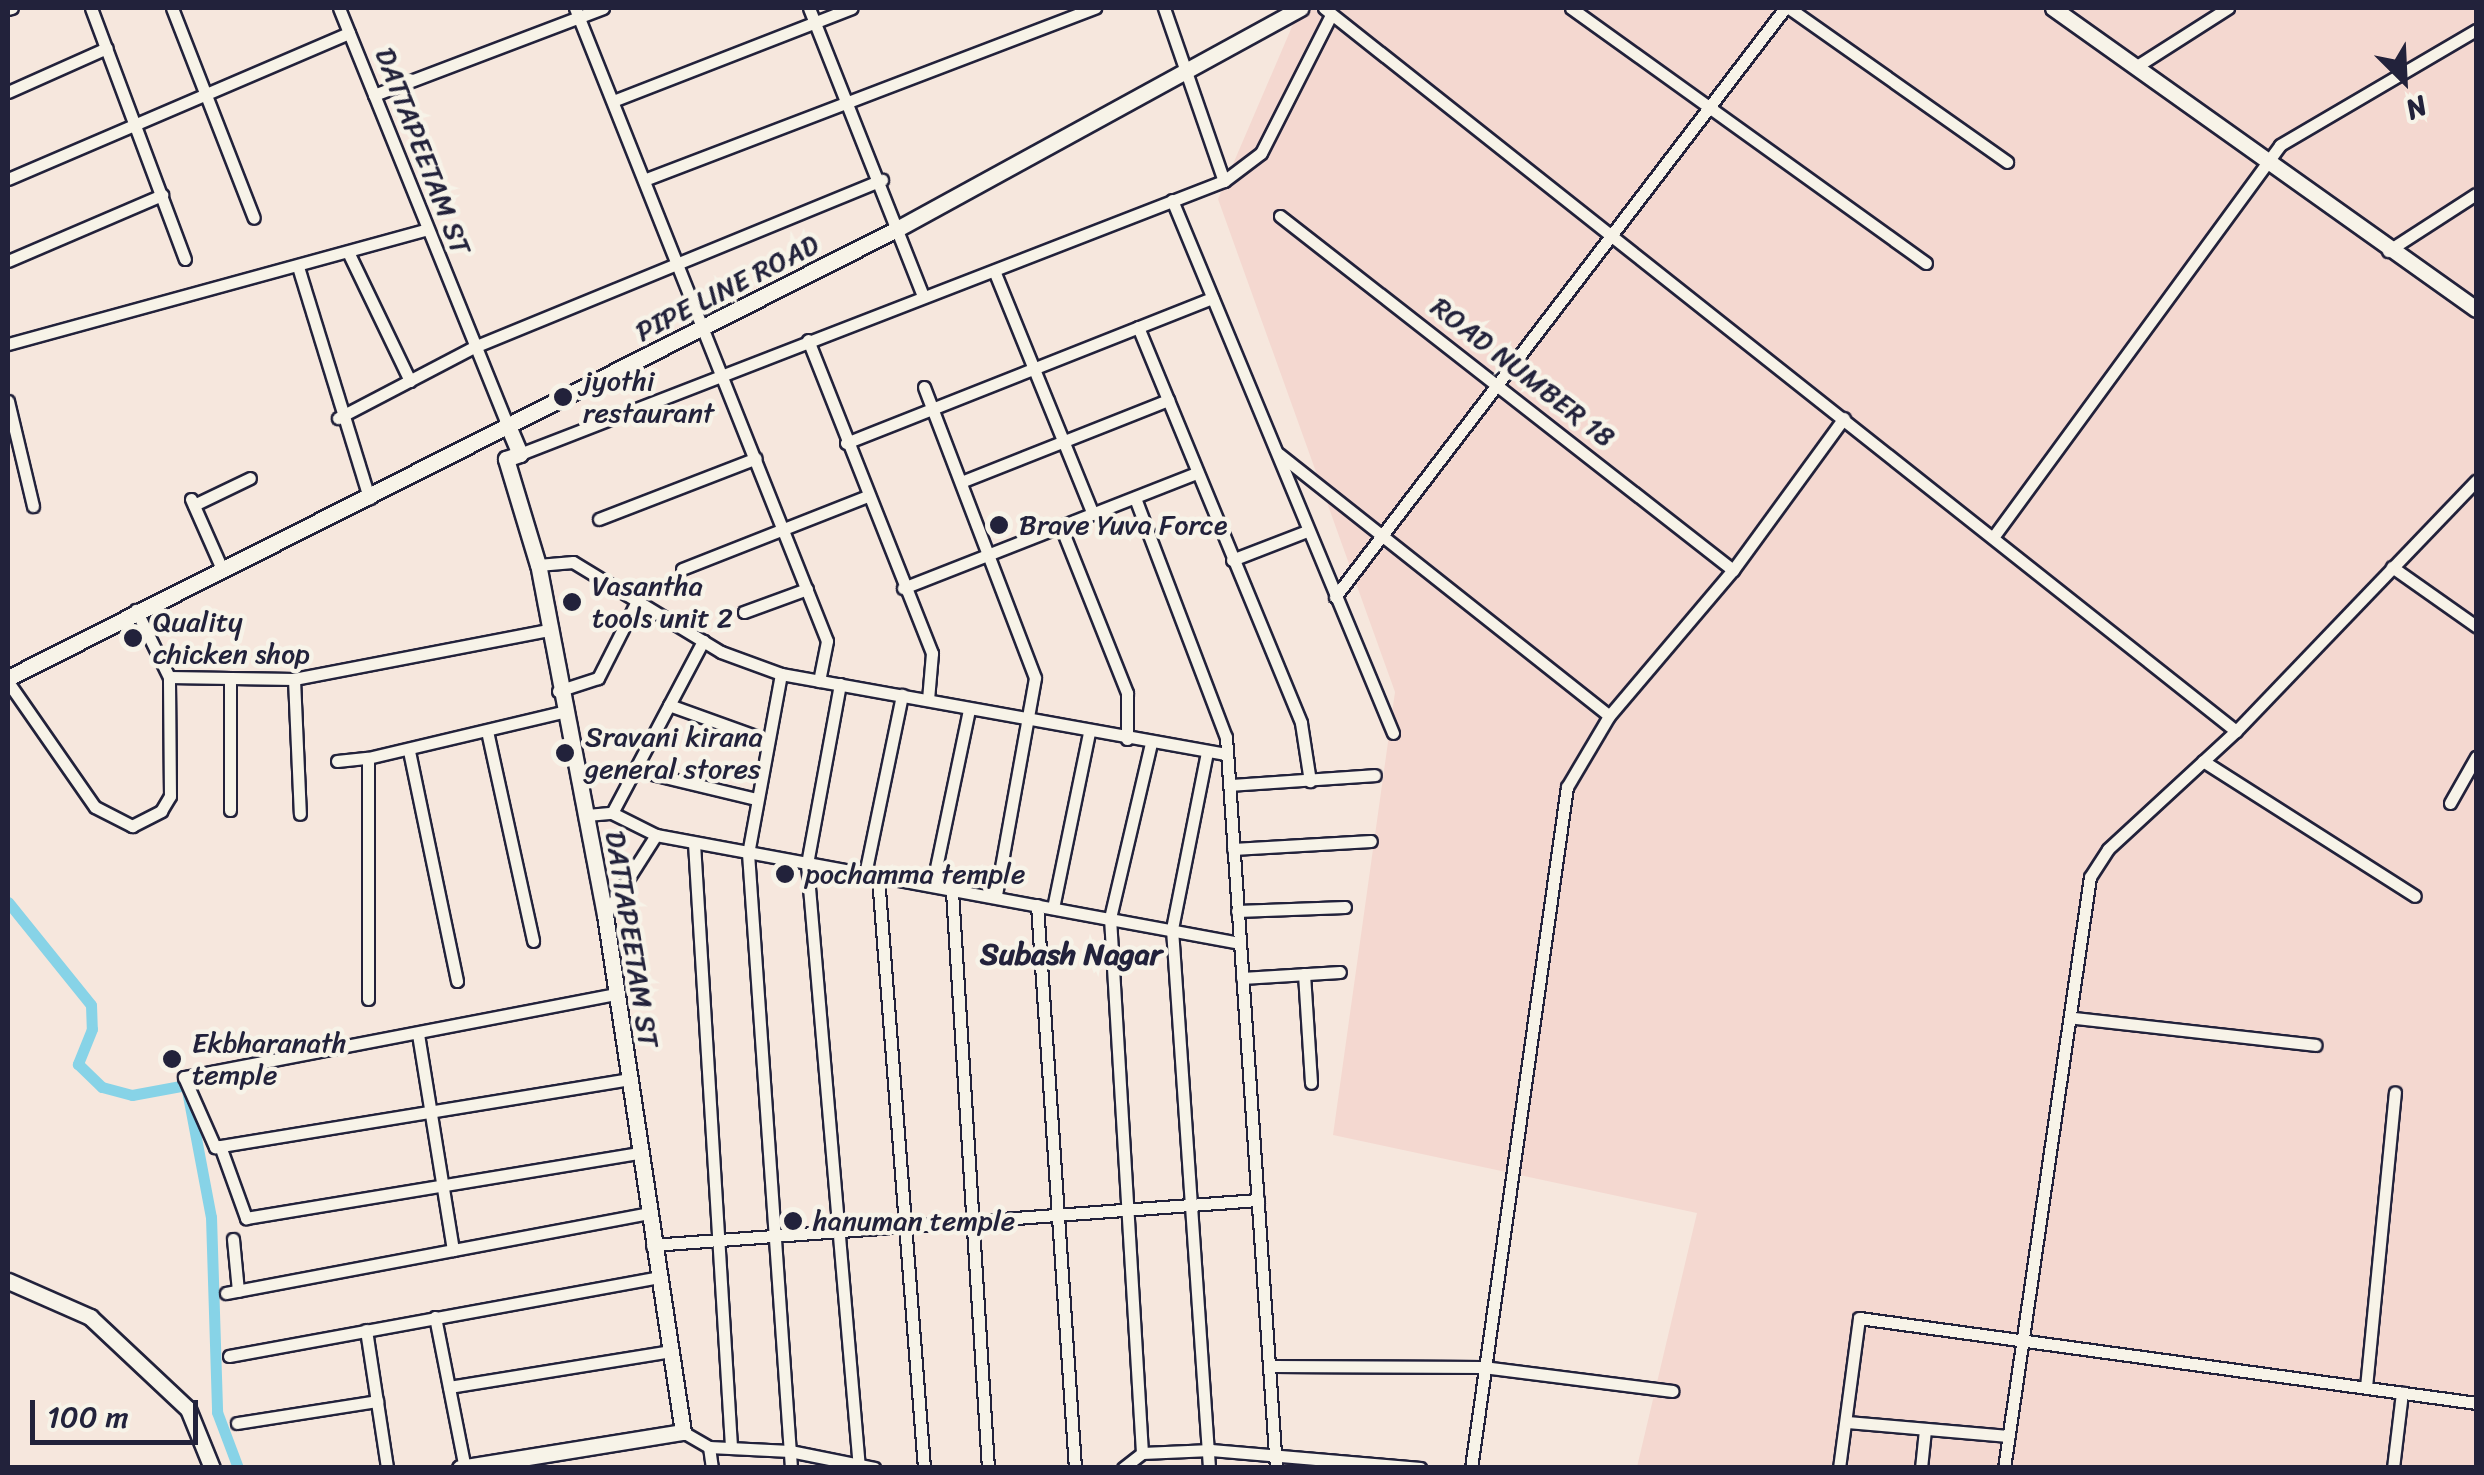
<!DOCTYPE html>
<html>
<head>
<meta charset="utf-8">
<style>
	body { margin:0 }
	#map { position:relative; width:2484px; height:1475px; overflow:hidden; background:#f6e7dd; font-family:Sriracha,sans-serif }
	div>[style] { position:absolute }
	.built>* { inset:0; background:#f4d8d0 }
	.canal>* { height:11px; margin:-5.5px; padding:0 5.5px; transform-origin:5.5px; border-radius:5.5px; background:#87d3e7 }
	.roads { filter:drop-shadow(2px 0 #22223b) drop-shadow(-2px 0 #22223b) drop-shadow(0 2px #22223b) drop-shadow(0 -2px #22223b) }
	.street>* { height:11px; margin:-5.5px; padding:0 5.5px; transform-origin:5.5px; border-radius:5.5px; background:#f7f3e8 }
	.secondary>* { height:15px; margin:-7.5px; padding:0 7.5px; transform-origin:7.5px; border-radius:7.5px; background:#f7f3e8 }
	.dots>* { width:28px; height:28px; translate:-50% -50%; box-sizing:border-box; border:5px solid #f7f3e8; border-radius:50% }
	span { translate:-50% -50%; white-space:nowrap; text-align:center; line-height:1.15; -webkit-text-stroke:9px #f7f3e8; paint-order:stroke }
	.street-label { font-size:28px; color:#22223b }
	.poi-label { font-size:28px; color:#22223b }
	.left { translate:0 -50%; text-align:left }
	.neighbourhood-label { font-size:30px; color:#22223b; font-weight:700 }
	.frame { position:absolute; inset:0; border:10px solid #22223b; pointer-events:none }
	.north { position:absolute; left:2354px; top:30px; width:100px; height:100px; -webkit-text-stroke:8px #f7f3e8; paint-order:stroke; rotate:156deg; font-size:28px; font-weight:700; line-height:40px; text-align:center; color:#22223b }
	.north::after { content:''; display:block; margin:auto; width:35px; height:45px; background:#22223b; clip-path:polygon(50% 0,100% 100%,50% 72%,0 100%) }
	.scale { position:absolute; left:30px; top:1400px; width:168px; height:45px; box-sizing:border-box; border:5px solid #22223b; border-top:0; padding-left:12px; font-size:30px; line-height:35px; white-space:nowrap; color:#22223b; -webkit-text-stroke:8px #f7f3e8; paint-order:stroke }
</style>
</head>
<body>
<div id="map">
	<div class="built">
		<i style="clip-path:polygon(1300px 8px,2476px 8px,2476px 1467px,1637px 1467px,1697px 1213px,1333px 1135px,1395px 692px,1218px 199px)"></i>
	</div>
	<div class="canal">
		<i style="left:8px;top:902px;width:132px;rotate:51.1deg"></i>
		<i style="left:91px;top:1005px;width:24px;rotate:88deg"></i>
		<i style="left:92px;top:1029px;width:38px;rotate:112deg"></i>
		<i style="left:78px;top:1064px;width:33px;rotate:44deg"></i>
		<i style="left:102px;top:1087px;width:31px;rotate:15deg"></i>
		<i style="left:132px;top:1095px;width:55px;rotate:-10.5deg"></i>
		<i style="left:186px;top:1085px;width:134px;rotate:79.3deg"></i>
		<i style="left:211px;top:1217px;width:195px;rotate:88.2deg"></i>
		<i style="left:217px;top:1412px;width:60px;rotate:69.4deg"></i>
	</div>
	<div class="roads">
		<div class="street">
			<i style="left:91px;top:8px;width:268px;rotate:69.5deg"></i>
			<i style="left:172px;top:8px;width:225px;rotate:68.7deg"></i>
			<i style="left:339px;top:8px;width:448px;rotate:68deg"></i>
			<i style="left:575px;top:8px;width:681px;rotate:68.29deg"></i>
			<i style="left:827px;top:641px;width:41px;rotate:101.3deg"></i>
			<i style="left:809px;top:8px;width:308px;rotate:68.4deg"></i>
			<i style="left:1164px;top:8px;width:183px;rotate:70.9deg"></i>
			<i style="left:1324px;top:8px;width:1164px;rotate:38.41deg"></i>
			<i style="left:1571px;top:8px;width:437px;rotate:35.7deg"></i>
			<i style="left:1789px;top:8px;width:267px;rotate:35.2deg"></i>
			<i style="left:8px;top:9px;width:4px;rotate:-14deg"></i>
			<i style="left:2137px;top:66px;width:108px;rotate:-32.5deg"></i>
			<i style="left:8px;top:92px;width:108px;rotate:-24deg"></i>
			<i style="left:374px;top:95px;width:245px;rotate:-20.8deg"></i>
			<i style="left:613px;top:101px;width:256px;rotate:-21.3deg"></i>
			<i style="left:8px;top:179px;width:371px;rotate:-23.2deg"></i>
			<i style="left:644px;top:180px;width:483px;rotate:-20.9deg"></i>
			<i style="left:1172px;top:200px;width:577px;rotate:67.48deg"></i>
			<i style="left:1280px;top:216px;width:575px;rotate:38.01deg"></i>
			<i style="left:2388px;top:251px;width:105px;rotate:-32.9deg"></i>
			<i style="left:349px;top:254px;width:141px;rotate:64.3deg"></i>
			<i style="left:8px;top:261px;width:168px;rotate:-23.2deg"></i>
			<i style="left:299px;top:270px;width:239px;rotate:72.9deg"></i>
			<i style="left:995px;top:273px;width:260px;rotate:67.9deg"></i>
			<i style="left:1138px;top:327px;width:428px;rotate:67.6deg"></i>
			<i style="left:1301px;top:723px;width:59px;rotate:81.2deg"></i>
			<i style="left:808px;top:340px;width:337px;rotate:68.4deg"></i>
			<i style="left:932px;top:653px;width:47px;rotate:94.9deg"></i>
			<i style="left:8px;top:344px;width:433px;rotate:-15.3deg"></i>
			<i style="left:924px;top:387px;width:311px;rotate:69.1deg"></i>
			<i style="left:1035px;top:678px;width:220px;rotate:100.2deg"></i>
			<i style="left:8px;top:401px;width:108px;rotate:76.6deg"></i>
			<i style="left:338px;top:418px;width:153px;rotate:-27.6deg"></i>
			<i style="left:474px;top:347px;width:441px;rotate:-22.3deg"></i>
			<i style="left:846px;top:443px;width:394px;rotate:-21.6deg"></i>
			<i style="left:520px;top:454px;width:755px;rotate:-21.2deg"></i>
			<i style="left:1224px;top:181px;width:46px;rotate:-37.1deg"></i>
			<i style="left:1261px;top:153px;width:155px;rotate:-63.1deg"></i>
			<i style="left:1279px;top:454px;width:421px;rotate:38.4deg"></i>
			<i style="left:961px;top:482px;width:223px;rotate:-21.6deg"></i>
			<i style="left:1135px;top:498px;width:256px;rotate:69.2deg"></i>
			<i style="left:1226px;top:737px;width:733px;rotate:86.09deg"></i>
			<i style="left:191px;top:499px;width:77px;rotate:66.1deg"></i>
			<i style="left:194px;top:505px;width:62px;rotate:-25.7deg"></i>
			<i style="left:599px;top:519px;width:168px;rotate:-21.2deg"></i>
			<i style="left:1061px;top:527px;width:179px;rotate:68.3deg"></i>
			<i style="left:1127px;top:693px;width:46px;rotate:90deg"></i>
			<i style="left:1994px;top:536px;width:484px;rotate:-53.8deg"></i>
			<i style="left:2280px;top:145px;width:227px;rotate:-30.4deg"></i>
			<i style="left:1232px;top:560px;width:80px;rotate:-21.1deg"></i>
			<i style="left:538px;top:565px;width:35px;rotate:-5deg"></i>
			<i style="left:573px;top:562px;width:173px;rotate:31.3deg"></i>
			<i style="left:721px;top:652px;width:64px;rotate:20.1deg"></i>
			<i style="left:781px;top:674px;width:452px;rotate:10.2deg"></i>
			<i style="left:2392px;top:567px;width:103px;rotate:35.1deg"></i>
			<i style="left:682px;top:569px;width:199px;rotate:-21.5deg"></i>
			<i style="left:903px;top:588px;width:316px;rotate:-21.4deg"></i>
			<i style="left:1335px;top:597px;width:741px;rotate:-52.62deg"></i>
			<i style="left:744px;top:612px;width:67px;rotate:-20.1deg"></i>
			<i style="left:781px;top:674px;width:182px;rotate:100.4deg"></i>
			<i style="left:748px;top:853px;width:617px;rotate:86deg"></i>
			<i style="left:169px;top:677px;width:125px;rotate:0.9deg"></i>
			<i style="left:294px;top:679px;width:259px;rotate:-10.9deg"></i>
			<i style="left:294px;top:679px;width:135px;rotate:87.5deg"></i>
			<i style="left:8px;top:682px;width:152px;rotate:55.2deg"></i>
			<i style="left:95px;top:807px;width:42px;rotate:27.2deg"></i>
			<i style="left:132px;top:826px;width:33px;rotate:-27deg"></i>
			<i style="left:161px;top:811px;width:17px;rotate:-59deg"></i>
			<i style="left:170px;top:796px;width:119px;rotate:-90.5deg"></i>
			<i style="left:169px;top:677px;width:75px;rotate:-116.2deg"></i>
			<i style="left:840px;top:684px;width:183px;rotate:100.4deg"></i>
			<i style="left:807px;top:864px;width:606px;rotate:85.08deg"></i>
			<i style="left:558px;top:691px;width:42px;rotate:-18deg"></i>
			<i style="left:598px;top:678px;width:86px;rotate:-63.1deg"></i>
			<i style="left:669px;top:705px;width:104px;rotate:19.7deg"></i>
			<i style="left:487px;top:731px;width:215px;rotate:77.6deg"></i>
			<i style="left:409px;top:751px;width:235px;rotate:78.2deg"></i>
			<i style="left:1207px;top:752px;width:180px;rotate:101.2deg"></i>
			<i style="left:1172px;top:929px;width:540px;rotate:86.07deg"></i>
			<i style="left:337px;top:761px;width:31px;rotate:-6deg"></i>
			<i style="left:2203px;top:761px;width:251px;rotate:32.5deg"></i>
			<i style="left:635px;top:770px;width:124px;rotate:13.5deg"></i>
			<i style="left:1230px;top:785px;width:145px;rotate:-3.9deg"></i>
			<i style="left:2450px;top:803px;width:53px;rotate:-60.5deg"></i>
			<i style="left:230px;top:810px;width:132px;rotate:-90deg"></i>
			<i style="left:612px;top:813px;width:195px;rotate:-62.1deg"></i>
			<i style="left:587px;top:815px;width:25px;rotate:-5deg"></i>
			<i style="left:612px;top:813px;width:49px;rotate:26.6deg"></i>
			<i style="left:656px;top:835px;width:593px;rotate:10.49deg"></i>
			<i style="left:694px;top:843px;width:605px;rotate:86.49deg"></i>
			<i style="left:1233px;top:849px;width:138px;rotate:-3.3deg"></i>
			<i style="left:865px;top:874px;width:183px;rotate:-78.3deg"></i>
			<i style="left:878px;top:877px;width:593px;rotate:85.55deg"></i>
			<i style="left:933px;top:882px;width:177px;rotate:-78.2deg"></i>
			<i style="left:952px;top:891px;width:578px;rotate:86.43deg"></i>
			<i style="left:1037px;top:905px;width:564px;rotate:86.14deg"></i>
			<i style="left:1053px;top:908px;width:179px;rotate:-78.4deg"></i>
			<i style="left:1237px;top:911px;width:108px;rotate:-2.1deg"></i>
			<i style="left:605px;top:915px;width:95px;rotate:-57.5deg"></i>
			<i style="left:1304px;top:974px;width:109px;rotate:86.3deg"></i>
			<i style="left:1242px;top:978px;width:98px;rotate:-3.5deg"></i>
			<i style="left:616px;top:994px;width:440px;rotate:169.1deg"></i>
			<i style="left:184px;top:1077px;width:77px;rotate:66.1deg"></i>
			<i style="left:215px;top:1147px;width:419px;rotate:-9.3deg"></i>
			<i style="left:368px;top:999px;width:241px;rotate:-90deg"></i>
			<i style="left:368px;top:758px;width:200px;rotate:-13.3deg"></i>
			<i style="left:2075px;top:1018px;width:242px;rotate:6.4deg"></i>
			<i style="left:418px;top:1034px;width:219px;rotate:80.8deg"></i>
			<i style="left:220px;top:1146px;width:77px;rotate:70.1deg"></i>
			<i style="left:246px;top:1218px;width:397px;rotate:-9.4deg"></i>
			<i style="left:233px;top:1239px;width:52px;rotate:84.5deg"></i>
			<i style="left:652px;top:1245px;width:608px;rotate:-4.25deg"></i>
			<i style="left:226px;top:1293px;width:430px;rotate:-10.7deg"></i>
			<i style="left:435px;top:1317px;width:154px;rotate:78.8deg"></i>
			<i style="left:366px;top:1330px;width:140px;rotate:81.3deg"></i>
			<i style="left:229px;top:1356px;width:433px;rotate:-10.4deg"></i>
			<i style="left:1273px;top:1366px;width:210px;rotate:0.3deg"></i>
			<i style="left:1483px;top:1367px;width:191px;rotate:7.2deg"></i>
			<i style="left:449px;top:1387px;width:225px;rotate:-9.2deg"></i>
			<i style="left:2366px;top:1387px;width:296px;rotate:-84.4deg"></i>
			<i style="left:1847px;top:1422px;width:162px;rotate:5deg"></i>
			<i style="left:237px;top:1423px;width:142px;rotate:-8.9deg"></i>
			<i style="left:683px;top:1432px;width:30px;rotate:30deg"></i>
			<i style="left:709px;top:1447px;width:21px;rotate:82deg"></i>
			<i style="left:709px;top:1447px;width:81px;rotate:2.8deg"></i>
			<i style="left:790px;top:1451px;width:86px;rotate:11.4deg"></i>
			<i style="left:1142px;top:1453px;width:536px;rotate:-93.42deg"></i>
			<i style="left:1110px;top:918px;width:180px;rotate:-76.8deg"></i>
			<i style="left:1123px;top:1468px;width:24px;rotate:-38deg"></i>
			<i style="left:1142px;top:1453px;width:69px;rotate:-2.5deg"></i>
			<i style="left:1211px;top:1450px;width:210px;rotate:4.9deg"></i>
			<i style="left:1471px;top:1468px;width:688px;rotate:-81.98deg"></i>
			<i style="left:1567px;top:787px;width:82px;rotate:-59.4deg"></i>
			<i style="left:1609px;top:716px;width:192px;rotate:-49.7deg"></i>
			<i style="left:1733px;top:570px;width:188px;rotate:-53.9deg"></i>
			<i style="left:1839px;top:1468px;width:151px;rotate:-82.4deg"></i>
			<i style="left:1859px;top:1318px;width:623px;rotate:7.84deg"></i>
			<i style="left:1921px;top:1468px;width:36px;rotate:-84deg"></i>
			<i style="left:2004px;top:1468px;width:597px;rotate:-81.72deg"></i>
			<i style="left:2090px;top:877px;width:33px;rotate:-57deg"></i>
			<i style="left:2108px;top:849px;width:174px;rotate:-42.7deg"></i>
			<i style="left:2236px;top:731px;width:347px;rotate:-46.2deg"></i>
			<i style="left:2393px;top:1468px;width:76px;rotate:-83.2deg"></i>
		</div>
		<div class="secondary">
			<i style="left:2053px;top:8px;width:519px;rotate:35.44deg"></i>
			<i style="left:8px;top:678px;width:996px;rotate:-26.8deg"></i>
			<i style="left:897px;top:229px;width:460px;rotate:-28.7deg"></i>
			<i style="left:8px;top:1281px;width:90px;rotate:23.7deg"></i>
			<i style="left:90px;top:1317px;width:134px;rotate:43.2deg"></i>
			<i style="left:188px;top:1409px;width:64px;rotate:67.9deg"></i>
			<i style="left:460px;top:1468px;width:226px;rotate:-9.2deg"></i>
			<i style="left:683px;top:1432px;width:523px;rotate:-98.58deg"></i>
			<i style="left:605px;top:915px;width:356px;rotate:-100.8deg"></i>
			<i style="left:538px;top:565px;width:111px;rotate:-106.8deg"></i>
			<i style="left:506px;top:459px;width:15px;rotate:-20deg"></i>
			<i style="left:520px;top:454px;width:34px;rotate:-113deg"></i>
		</div>
	</div>
	<div class="dots">
		<i style="left:563px;top:397px;background:#22223b"></i>
		<i style="left:999px;top:525px;background:#22223b"></i>
		<i style="left:572px;top:602px;background:#22223b"></i>
		<i style="left:133px;top:638px;background:#22223b"></i>
		<i style="left:565px;top:753px;background:#22223b"></i>
		<i style="left:785px;top:874px;background:#22223b"></i>
		<i style="left:172px;top:1059px;background:#22223b"></i>
		<i style="left:793px;top:1221px;background:#22223b"></i>
	</div>
	<div class="street-label">
		<span style="left:423px;top:151px;rotate:69deg">DATTAPEETAM ST</span>
		<span style="left:727px;top:288px;rotate:-27deg">PIPE LINE ROAD</span>
		<span style="left:1523px;top:372px;rotate:38deg">ROAD NUMBER 18</span>
		<span style="left:632px;top:939px;rotate:81deg">DATTAPEETAM ST</span>
	</div>
	<div class="poi-label">
		<span class="left" style="left:583px;top:397px">jyothi<br>restaurant</span>
		<span class="left" style="left:1019px;top:525px">Brave Yuva Force</span>
		<span class="left" style="left:592px;top:602px">Vasantha<br>tools unit 2</span>
		<span class="left" style="left:153px;top:638px">Quality<br>chicken shop</span>
		<span class="left" style="left:585px;top:753px">Sravani kirana<br>general stores</span>
		<span class="left" style="left:805px;top:874px">pochamma temple</span>
		<span class="left" style="left:192px;top:1059px">Ekbharanath<br>temple</span>
		<span class="left" style="left:813px;top:1221px">hanuman temple</span>
	</div>
	<div class="neighbourhood-label">
		<span style="left:1071px;top:954px">Subash Nagar</span>
	</div>
	<div class="frame"></div>
	<div class="north">N</div>
	<div class="scale">100 m</div>
</div>
</body>
</html>
